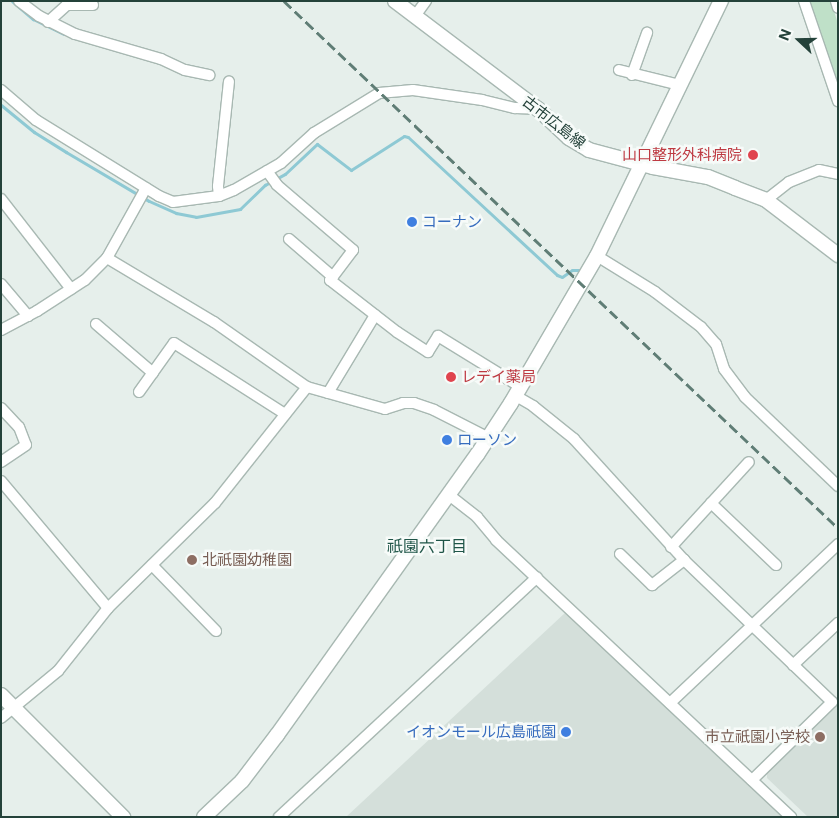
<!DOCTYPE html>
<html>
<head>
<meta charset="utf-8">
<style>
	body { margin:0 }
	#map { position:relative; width:839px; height:818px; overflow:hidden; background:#e6efeb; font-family:Inter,"Noto Sans JP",sans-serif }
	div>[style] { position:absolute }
	.built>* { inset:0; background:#d4dfda }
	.green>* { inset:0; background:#bfe0c8 }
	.stream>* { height:3px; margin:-1.5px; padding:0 1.5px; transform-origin:1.5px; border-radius:1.5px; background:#8ec9d4 }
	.roads { filter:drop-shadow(1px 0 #a8b8b2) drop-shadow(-1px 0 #a8b8b2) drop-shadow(0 1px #a8b8b2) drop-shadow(0 -1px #a8b8b2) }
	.street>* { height:10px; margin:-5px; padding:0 5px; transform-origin:5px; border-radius:5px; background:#fff }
	.secondary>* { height:14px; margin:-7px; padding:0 7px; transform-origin:7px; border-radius:7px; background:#fff }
	.rail>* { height:3px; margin-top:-1.5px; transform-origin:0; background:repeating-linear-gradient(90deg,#5f7d75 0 10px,transparent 0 15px) }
	.dots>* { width:14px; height:14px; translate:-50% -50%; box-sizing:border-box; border:2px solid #f7fbf9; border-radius:50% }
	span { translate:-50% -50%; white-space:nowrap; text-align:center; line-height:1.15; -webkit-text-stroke:5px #f7fbf9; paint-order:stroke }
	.street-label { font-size:15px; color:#24423a }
	.health-label { font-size:15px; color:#be3a42 }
	.right { translate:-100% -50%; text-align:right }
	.left { translate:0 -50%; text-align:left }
	.shop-label { font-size:15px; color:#366cbe }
	.education-label { font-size:15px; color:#785e54 }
	.neighbourhood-label { font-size:16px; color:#1f5548 }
	.frame { position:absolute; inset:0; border:2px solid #24423a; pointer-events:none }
	.north { position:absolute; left:774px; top:15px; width:50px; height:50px; -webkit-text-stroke:4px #f7fbf9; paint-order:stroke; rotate:291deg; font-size:14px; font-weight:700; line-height:20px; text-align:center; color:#24423a }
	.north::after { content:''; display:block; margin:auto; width:18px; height:22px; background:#24423a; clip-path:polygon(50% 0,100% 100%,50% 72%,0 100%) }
</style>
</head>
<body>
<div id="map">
	<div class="built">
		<i style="clip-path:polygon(566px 612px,787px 817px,346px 817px)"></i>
		<i style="clip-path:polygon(838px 703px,838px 817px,808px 817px,767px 778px,767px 770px)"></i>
	</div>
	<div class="green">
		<i style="clip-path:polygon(810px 1px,831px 1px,838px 24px,838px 87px)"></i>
	</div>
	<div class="stream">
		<i style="left:12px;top:1px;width:28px;rotate:41deg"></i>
		<i style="left:33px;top:19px;width:34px;rotate:26deg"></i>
		<i style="left:1px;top:105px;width:43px;rotate:39.3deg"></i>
		<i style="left:34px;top:132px;width:38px;rotate:32deg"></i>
		<i style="left:66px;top:152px;width:96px;rotate:30.6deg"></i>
		<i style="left:149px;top:201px;width:30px;rotate:24deg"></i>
		<i style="left:176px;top:213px;width:20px;rotate:11deg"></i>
		<i style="left:196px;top:217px;width:45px;rotate:-10.3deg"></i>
		<i style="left:240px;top:209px;width:35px;rotate:-44deg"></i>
		<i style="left:265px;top:185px;width:23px;rotate:-29deg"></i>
		<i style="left:285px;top:174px;width:44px;rotate:-43.2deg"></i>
		<i style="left:317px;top:144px;width:43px;rotate:37.4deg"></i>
		<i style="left:351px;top:170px;width:63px;rotate:-32.7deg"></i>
		<i style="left:404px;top:136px;width:4px;rotate:14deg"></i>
		<i style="left:408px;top:137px;width:203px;rotate:42.8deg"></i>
		<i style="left:557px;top:275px;width:5px;rotate:22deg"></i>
		<i style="left:562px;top:277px;width:12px;rotate:-35deg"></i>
		<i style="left:572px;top:270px;width:7px"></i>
	</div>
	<div class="roads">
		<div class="street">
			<i style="left:19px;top:1px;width:25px;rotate:37deg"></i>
			<i style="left:39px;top:16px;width:40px;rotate:26.6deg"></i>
			<i style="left:75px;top:34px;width:90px;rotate:16.2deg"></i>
			<i style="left:161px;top:59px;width:26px;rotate:25deg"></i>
			<i style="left:185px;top:70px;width:25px;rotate:12deg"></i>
			<i style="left:804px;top:1px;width:106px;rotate:71.2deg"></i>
			<i style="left:836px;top:1px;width:7px;rotate:74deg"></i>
			<i style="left:67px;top:5px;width:26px"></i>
			<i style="left:415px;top:16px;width:19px;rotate:-54deg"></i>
			<i style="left:48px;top:22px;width:25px;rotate:-42deg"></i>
			<i style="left:67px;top:5px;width:4px;rotate:-76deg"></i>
			<i style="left:619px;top:70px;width:63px;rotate:13.8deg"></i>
			<i style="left:632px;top:75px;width:45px;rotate:-70.3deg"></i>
			<i style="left:1px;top:90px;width:46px;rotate:40.6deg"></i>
			<i style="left:36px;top:120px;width:145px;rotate:31.7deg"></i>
			<i style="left:159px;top:196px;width:15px;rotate:23deg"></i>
			<i style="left:173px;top:202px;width:46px;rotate:-7.4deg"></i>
			<i style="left:219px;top:196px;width:16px;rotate:-22deg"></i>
			<i style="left:234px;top:190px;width:54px;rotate:-29.9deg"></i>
			<i style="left:281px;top:163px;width:45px;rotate:-42.3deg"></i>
			<i style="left:314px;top:133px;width:76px;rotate:-31.6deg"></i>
			<i style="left:379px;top:93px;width:34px;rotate:-5deg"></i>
			<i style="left:413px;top:90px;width:70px;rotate:8.2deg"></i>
			<i style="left:482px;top:100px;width:34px;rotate:14deg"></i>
			<i style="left:515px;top:108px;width:23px;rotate:2deg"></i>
			<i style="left:267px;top:171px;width:17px;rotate:54deg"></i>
			<i style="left:277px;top:185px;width:100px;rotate:40.5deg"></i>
			<i style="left:353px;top:250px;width:38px;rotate:127deg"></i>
			<i style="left:330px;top:280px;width:85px;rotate:37.8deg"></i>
			<i style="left:397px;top:332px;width:37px;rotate:33deg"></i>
			<i style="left:428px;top:352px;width:19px;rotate:-58deg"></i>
			<i style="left:438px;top:336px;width:97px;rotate:31.6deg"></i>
			<i style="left:219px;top:196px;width:10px;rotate:-96deg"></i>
			<i style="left:218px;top:186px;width:105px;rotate:-84deg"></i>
			<i style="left:1px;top:199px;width:114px;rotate:52.1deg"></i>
			<i style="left:766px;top:200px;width:29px;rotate:-38deg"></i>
			<i style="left:789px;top:182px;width:32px;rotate:-22deg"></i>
			<i style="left:819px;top:170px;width:19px;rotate:12deg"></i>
			<i style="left:289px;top:239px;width:58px;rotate:40.8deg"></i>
			<i style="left:597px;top:256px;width:68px;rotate:31.8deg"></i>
			<i style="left:655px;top:292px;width:58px;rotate:37.3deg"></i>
			<i style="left:701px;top:327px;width:23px;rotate:49deg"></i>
			<i style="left:716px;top:344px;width:26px;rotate:72deg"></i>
			<i style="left:724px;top:369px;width:35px;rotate:53deg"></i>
			<i style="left:745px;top:397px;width:129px;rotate:43.7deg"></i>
			<i style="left:107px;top:258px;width:125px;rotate:30.9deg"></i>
			<i style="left:214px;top:322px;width:113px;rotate:35deg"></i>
			<i style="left:307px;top:387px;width:81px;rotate:15.8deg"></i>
			<i style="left:385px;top:409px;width:19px;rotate:-18deg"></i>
			<i style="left:403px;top:403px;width:11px"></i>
			<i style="left:414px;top:403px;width:21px;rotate:19deg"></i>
			<i style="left:434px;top:410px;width:62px;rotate:27deg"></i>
			<i style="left:1px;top:284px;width:42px;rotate:49.8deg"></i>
			<i style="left:96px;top:324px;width:75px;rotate:40.7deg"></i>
			<i style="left:1px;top:330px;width:41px;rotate:-27.8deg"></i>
			<i style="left:37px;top:311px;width:57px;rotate:-32.9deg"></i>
			<i style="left:85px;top:280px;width:31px;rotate:-45deg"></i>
			<i style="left:107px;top:258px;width:80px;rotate:-60.9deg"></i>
			<i style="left:139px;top:392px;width:60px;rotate:-54.5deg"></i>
			<i style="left:174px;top:343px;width:132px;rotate:32.6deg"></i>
			<i style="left:328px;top:393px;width:91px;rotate:-58.9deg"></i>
			<i style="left:516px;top:396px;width:20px;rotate:30deg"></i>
			<i style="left:533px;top:406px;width:53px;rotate:38.8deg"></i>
			<i style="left:574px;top:439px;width:164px;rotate:47.7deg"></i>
			<i style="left:684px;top:560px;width:205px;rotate:43.8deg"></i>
			<i style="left:832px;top:702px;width:112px;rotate:135.7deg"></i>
			<i style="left:1px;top:408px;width:26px;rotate:47deg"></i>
			<i style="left:19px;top:427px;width:19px;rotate:69deg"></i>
			<i style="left:26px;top:445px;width:30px;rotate:146deg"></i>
			<i style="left:1px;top:481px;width:166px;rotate:49.9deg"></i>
			<i style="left:449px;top:495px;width:36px;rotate:38deg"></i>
			<i style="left:477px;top:517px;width:30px;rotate:50deg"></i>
			<i style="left:496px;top:540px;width:405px;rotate:43.2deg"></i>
			<i style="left:711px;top:503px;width:90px;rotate:43.6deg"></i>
			<i style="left:671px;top:547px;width:115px;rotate:-47.5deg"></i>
			<i style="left:620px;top:554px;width:45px;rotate:44.1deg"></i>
			<i style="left:652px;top:585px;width:41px;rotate:-38deg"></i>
			<i style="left:152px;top:565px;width:92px;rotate:45.9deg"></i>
			<i style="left:793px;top:665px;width:62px;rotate:-43deg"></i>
			<i style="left:670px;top:703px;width:231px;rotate:-43.4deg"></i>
			<i style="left:1px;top:718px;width:74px;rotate:-39.5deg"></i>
			<i style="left:58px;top:671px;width:80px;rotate:-51.6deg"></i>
			<i style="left:108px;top:608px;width:150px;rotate:-44.5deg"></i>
			<i style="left:215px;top:503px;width:148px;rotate:-51.6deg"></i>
			<i style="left:279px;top:817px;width:352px;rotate:-42.9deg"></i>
		</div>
		<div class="secondary">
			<i style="left:395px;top:1px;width:179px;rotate:37.1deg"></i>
			<i style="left:538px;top:109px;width:42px;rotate:43.1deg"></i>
			<i style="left:569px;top:138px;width:23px;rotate:31deg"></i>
			<i style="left:589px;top:150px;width:66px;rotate:14.9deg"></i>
			<i style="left:653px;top:167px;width:56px;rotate:10.3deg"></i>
			<i style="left:708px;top:177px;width:29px;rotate:22deg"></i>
			<i style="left:735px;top:188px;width:33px;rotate:21deg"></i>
			<i style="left:766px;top:200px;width:91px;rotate:37.4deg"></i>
			<i style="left:1px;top:695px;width:173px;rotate:45deg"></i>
			<i style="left:204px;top:817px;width:52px;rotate:-43.5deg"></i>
			<i style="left:242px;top:781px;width:58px;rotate:-52.7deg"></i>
			<i style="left:277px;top:735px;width:344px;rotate:-54.5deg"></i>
			<i style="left:477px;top:455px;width:62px;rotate:-56.8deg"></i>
			<i style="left:511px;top:403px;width:170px;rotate:-59.7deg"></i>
			<i style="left:597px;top:256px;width:284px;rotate:-64.1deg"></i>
		</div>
	</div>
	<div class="rail">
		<i style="left:284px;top:1px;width:765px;rotate:43.57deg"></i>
	</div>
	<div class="dots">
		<i style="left:753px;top:155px;background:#e0444e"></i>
		<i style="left:412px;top:222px;background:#3f7fe0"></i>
		<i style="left:451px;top:377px;background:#e0444e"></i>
		<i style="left:447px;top:440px;background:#3f7fe0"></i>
		<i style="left:192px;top:560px;background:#8d6e63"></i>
		<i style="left:566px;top:732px;background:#3f7fe0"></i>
		<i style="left:820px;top:737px;background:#8d6e63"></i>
	</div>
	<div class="street-label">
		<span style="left:554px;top:122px;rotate:38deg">古市広島線</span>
	</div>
	<div class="health-label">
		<span class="right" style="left:742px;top:155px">山口整形外科病院</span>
		<span class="left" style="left:461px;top:377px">レデイ薬局</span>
	</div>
	<div class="shop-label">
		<span class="left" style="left:422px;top:222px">コーナン</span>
		<span class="left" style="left:457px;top:440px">ローソン</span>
		<span class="right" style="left:556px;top:732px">イオンモール広島祇園</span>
	</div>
	<div class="education-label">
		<span class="left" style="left:202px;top:560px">北祇園幼稚園</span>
		<span class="right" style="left:810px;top:737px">市立祇園小学校</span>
	</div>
	<div class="neighbourhood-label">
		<span style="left:427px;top:546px">祇園六丁目</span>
	</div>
	<div class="frame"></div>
	<div class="north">N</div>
</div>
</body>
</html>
